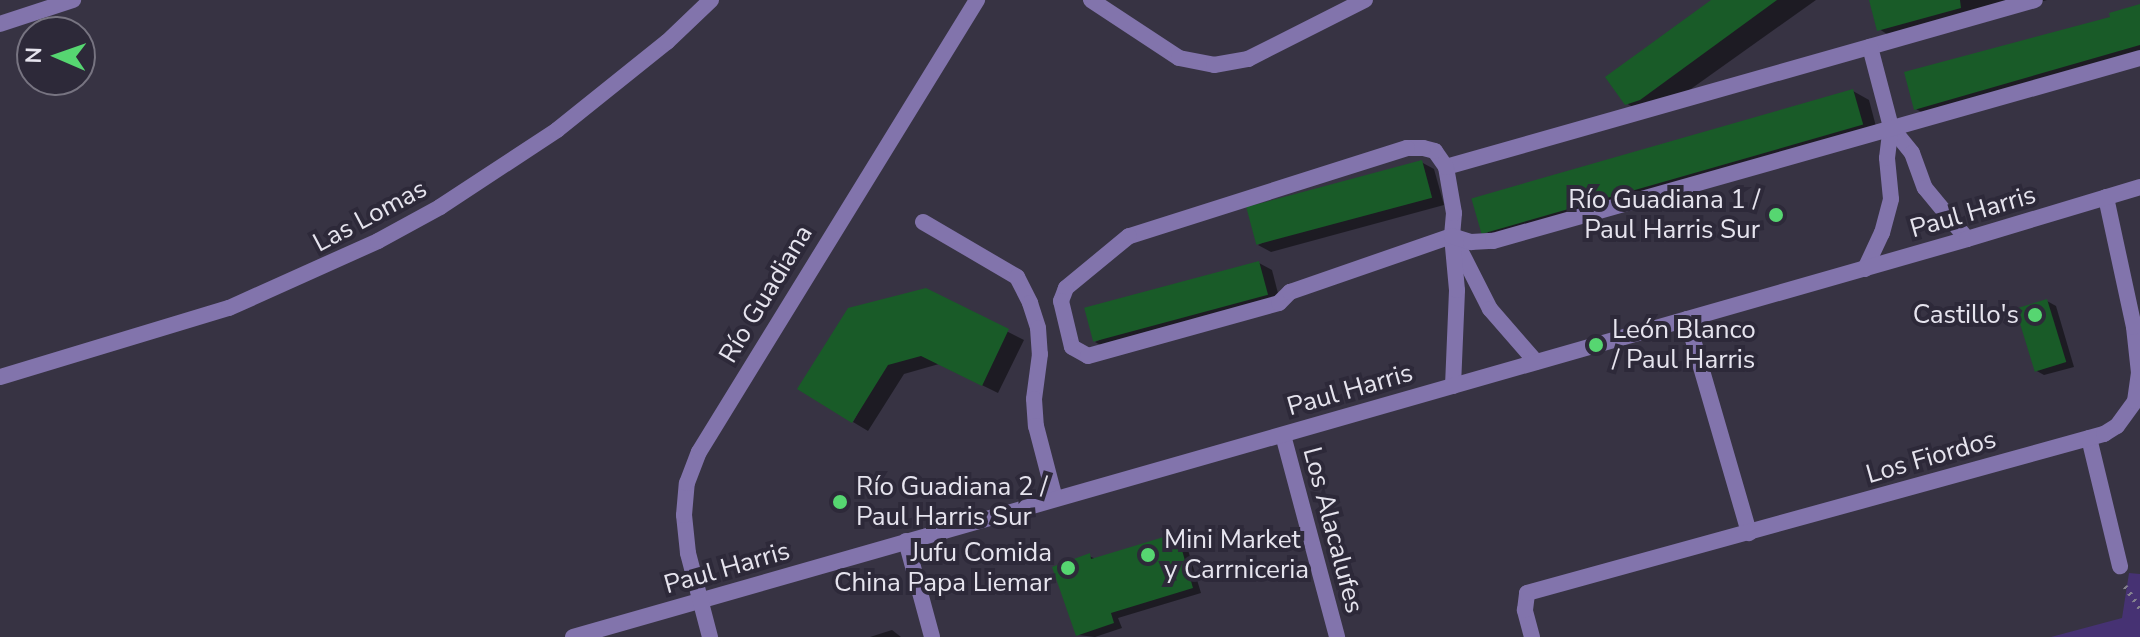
<!DOCTYPE html>
<html>
<head>
<meta charset="utf-8">
<style>
	body { margin:0 }
	#map { position:relative; width:2140px; height:637px; overflow:hidden; background:#373343; font-family:"Nunito Sans",sans-serif }
	div>[style] { position:absolute }
	.green>* { inset:0; background:#463273 }
	.shadow>* { inset:0; background:#0007 }
	.building>* { inset:0; background:#195b28; transform-origin:0 0 }
	.path>* { height:5px; margin-top:-2.5px; transform-origin:0; background:repeating-linear-gradient(90deg,#84818e 0 2px,transparent 0 8px) }
	.service>* { height:16px; margin:-8px; padding:0 8px; transform-origin:8px; border-radius:8px; background:#8274ac }
	.minor>* { height:16px; margin:-8px; padding:0 8px; transform-origin:8px; border-radius:8px; background:#8274ac }
	.tertiary>* { height:16px; margin:-8px; padding:0 8px; transform-origin:8px; border-radius:8px; background:#8274ac }
	.dots>* { width:22px; height:22px; translate:-50% -50%; box-sizing:border-box; border:4px solid #2d2939; border-radius:50% }
	span { translate:-50% -50%; white-space:nowrap; text-align:center; line-height:1.15; -webkit-text-stroke:8px #2d2939; paint-order:stroke }
	.poi-label { font-size:26px; color:#e6e4ee }
	.right { translate:-100% -50%; text-align:right }
	.left { translate:0 -50%; text-align:left }
	.street-label { font-size:26px; color:#e6e4ee }
	.north { position:absolute; left:16px; top:16px; width:80px; height:80px; box-sizing:border-box; background:#2d2939; border:2px solid #777481; border-radius:50%; rotate:272deg; font-size:22px; font-weight:700; line-height:32px; text-align:center; color:#e6e4ee }
	.north::after { content:''; display:block; margin:auto; width:28px; height:36px; background:#56d671; clip-path:polygon(50% 0,100% 100%,50% 72%,0 100%) }
</style>
</head>
<body>
<div id="map">
	<div class="green">
		<i style="clip-path:polygon(2129px 573px,2140px 574px,2140px 637px,2051px 637px,2122px 618px)"></i>
	</div>
	<div class="shadow">
		<i style="clip-path:polygon(1717px 0,1816px 0,1660px 111px,1646px 115px,1626px 103px)"></i>
		<i style="clip-path:polygon(1871px 0,2047px 0,1898px 41px,1879px 29px)"></i>
		<i style="clip-path:polygon(2140px 6px,2140px 63px,1936px 120px,1916px 109px)"></i>
		<i style="clip-path:polygon(1853px 91px,1869px 100px,1878px 134px,1498px 239px,1482px 229px)"></i>
		<i style="clip-path:polygon(1421px 162px,1434px 169px,1444px 205px,1271px 252px,1258px 245px)"></i>
		<i style="clip-path:polygon(1259px 263px,1272px 270px,1280px 301px,1108px 349px,1095px 342px)"></i>
		<i style="clip-path:polygon(926px 290px,1024px 340px,998px 393px,939px 364px,904px 374px,868px 431px,853px 422px)"></i>
		<i style="clip-path:polygon(2047px 301px,2056px 306px,2074px 367px,2044px 375px,2035px 370px)"></i>
		<i style="clip-path:polygon(1176px 535px,1185px 540px,1201px 593px,1118px 618px,1122px 628px,1095px 637px,1078px 635px,1089px 556px,1096px 559px)"></i>
		<i style="clip-path:polygon(892px 630px,901px 637px,870px 637px)"></i>
	</div>
	<div class="building">
		<i style="clip-path:polygon(1711px 0,1777px 0,1640px 100px,1625px 105px,1605px 77px)"></i>
		<i style="clip-path:polygon(1869px 0,1960px 0,1961px 8px,1877px 31px)"></i>
		<i style="clip-path:polygon(2140px 4px,2140px 45px,1914px 110px,1904px 72px,2110px 17px,2109px 13px)"></i>
		<i style="left:1853px;top:89px;width:37px;height:397px;rotate:74deg"></i>
		<i style="left:1422px;top:160px;width:39px;height:182px;rotate:75deg"></i>
		<i style="left:1259px;top:261px;width:35px;height:181px;rotate:75deg"></i>
		<i style="clip-path:polygon(926px 288px,1009px 329px,982px 386px,921px 356px,888px 365px,852px 423px,797px 389px,848px 308px)"></i>
		<i style="left:2047px;top:299px;width:66px;height:33px;rotate:73deg"></i>
		<i style="clip-path:polygon(1177px 533px,1193px 588px,1111px 613px,1114px 623px,1076px 636px,1052px 567px,1090px 553px,1091px 559px)"></i>
	</div>
	<div class="path">
		<i style="left:2125px;top:586px;width:27px;rotate:56deg"></i>
	</div>
	<div class="service">
		<i style="left:1891px;top:127px;width:33px;rotate:51deg"></i>
		<i style="left:1912px;top:153px;width:37px;rotate:70deg"></i>
		<i style="left:1925px;top:188px;width:66px;rotate:50.5deg"></i>
		<i style="left:1446px;top:167px;width:612px;rotate:-15.83deg"></i>
		<i style="left:923px;top:222px;width:109px;rotate:30.3deg"></i>
		<i style="left:1017px;top:277px;width:29px;rotate:63deg"></i>
		<i style="left:1030px;top:303px;width:26px;rotate:72deg"></i>
		<i style="left:1038px;top:328px;width:26px;rotate:86deg"></i>
		<i style="left:1040px;top:354px;width:45px;rotate:97.6deg"></i>
		<i style="left:1034px;top:399px;width:27px;rotate:86deg"></i>
		<i style="left:1036px;top:426px;width:75px;rotate:75.4deg"></i>
		<i style="left:1457px;top:244px;width:73px;rotate:63.1deg"></i>
		<i style="left:1490px;top:309px;width:70px;rotate:49deg"></i>
		<i style="left:1865px;top:269px;width:40px;rotate:-65deg"></i>
		<i style="left:1882px;top:233px;width:35px;rotate:-75deg"></i>
		<i style="left:1891px;top:199px;width:41px;rotate:-95.6deg"></i>
		<i style="left:1887px;top:158px;width:31px;rotate:-83deg"></i>
		<i style="left:1891px;top:127px;width:83px;rotate:-104.7deg"></i>
		<i style="left:1453px;top:386px;width:96px;rotate:-87.6deg"></i>
		<i style="left:1457px;top:290px;width:54px;rotate:-95.3deg"></i>
		<i style="left:1452px;top:236px;width:23px;rotate:-85deg"></i>
		<i style="left:1454px;top:213px;width:47px;rotate:-99.9deg"></i>
		<i style="left:1446px;top:167px;width:19px;rotate:-125deg"></i>
		<i style="left:1435px;top:151px;width:12px;rotate:-166deg"></i>
		<i style="left:1423px;top:148px;width:16px;rotate:180deg"></i>
		<i style="left:1407px;top:148px;width:292px;rotate:162.4deg"></i>
		<i style="left:1129px;top:236px;width:82px;rotate:140.5deg"></i>
		<i style="left:1066px;top:288px;width:14px;rotate:111deg"></i>
		<i style="left:1061px;top:301px;width:47px;rotate:76.6deg"></i>
		<i style="left:1072px;top:347px;width:18px;rotate:29deg"></i>
		<i style="left:1088px;top:356px;width:198px;rotate:-15.5deg"></i>
		<i style="left:1279px;top:303px;width:16px;rotate:-45deg"></i>
		<i style="left:1290px;top:292px;width:171px;rotate:-19.1deg"></i>
		<i style="left:1452px;top:236px;width:20px;rotate:18deg"></i>
		<i style="left:1471px;top:242px;width:22px;rotate:-3deg"></i>
		<i style="left:1493px;top:241px;width:672px;rotate:-15.79deg"></i>
	</div>
	<div class="minor">
		<i style="left:1091px;top:0;width:105px;rotate:33.4deg"></i>
		<i style="left:1179px;top:58px;width:36px;rotate:11deg"></i>
		<i style="left:1214px;top:65px;width:35px;rotate:-10deg"></i>
		<i style="left:1248px;top:59px;width:131px;rotate:-26.8deg"></i>
		<i style="left:0;top:24px;width:77px;rotate:-18.2deg"></i>
		<i style="left:1687px;top:319px;width:223px;rotate:73.8deg"></i>
		<i style="left:0;top:377px;width:239px;rotate:-16.8deg"></i>
		<i style="left:229px;top:308px;width:163px;rotate:-24.2deg"></i>
		<i style="left:378px;top:241px;width:71px;rotate:-28.7deg"></i>
		<i style="left:440px;top:207px;width:140px;rotate:-33.3deg"></i>
		<i style="left:557px;top:130px;width:141px;rotate:-38.7deg"></i>
		<i style="left:667px;top:42px;width:61px;rotate:-43.7deg"></i>
		<i style="left:1283px;top:435px;width:209px;rotate:75deg"></i>
		<i style="left:2089px;top:438px;width:132px;rotate:76.4deg"></i>
		<i style="left:906px;top:541px;width:99px;rotate:74.8deg"></i>
		<i style="left:1532px;top:637px;width:28px;rotate:-105deg"></i>
		<i style="left:1525px;top:610px;width:17px;rotate:-83deg"></i>
		<i style="left:1527px;top:593px;width:599px;rotate:-15.41deg"></i>
		<i style="left:2104px;top:434px;width:15px;rotate:-32deg"></i>
		<i style="left:2117px;top:426px;width:31px;rotate:-54deg"></i>
		<i style="left:2135px;top:401px;width:28px;rotate:-82deg"></i>
		<i style="left:2139px;top:373px;width:46px;rotate:-96.2deg"></i>
		<i style="left:2134px;top:327px;width:133px;rotate:-102.2deg"></i>
	</div>
	<div class="tertiary">
		<i style="left:573px;top:637px;width:1450px;rotate:-15.93deg"></i>
		<i style="left:1967px;top:239px;width:181px;rotate:-16.7deg"></i>
		<i style="left:710px;top:637px;width:87px;rotate:-104.7deg"></i>
		<i style="left:688px;top:553px;width:38px;rotate:-96deg"></i>
		<i style="left:684px;top:515px;width:32px;rotate:-85deg"></i>
		<i style="left:687px;top:483px;width:33px;rotate:-69deg"></i>
		<i style="left:699px;top:452px;width:531px;rotate:-58.41deg"></i>
	</div>
	<div class="dots">
		<i style="left:1776px;top:215px;background:#56d671"></i>
		<i style="left:2035px;top:315px;background:#56d671"></i>
		<i style="left:1596px;top:345px;background:#56d671"></i>
		<i style="left:840px;top:502px;background:#56d671"></i>
		<i style="left:1148px;top:555px;background:#56d671"></i>
		<i style="left:1068px;top:568px;background:#56d671"></i>
	</div>
	<div class="poi-label">
		<span class="right" style="left:1760px;top:215px">Río Guadiana 1 /<br>Paul Harris Sur</span>
		<span class="right" style="left:2019px;top:315px">Castillo's</span>
		<span class="left" style="left:1612px;top:345px">León Blanco<br>/ Paul Harris</span>
		<span class="left" style="left:856px;top:502px">Río Guadiana 2 /<br>Paul Harris Sur</span>
		<span class="left" style="left:1164px;top:555px">Mini Market<br>y Carrniceria</span>
		<span class="right" style="left:1052px;top:568px">Jufu Comida<br>China Papa Liemar</span>
	</div>
	<div class="street-label">
		<span style="left:1973px;top:212px;rotate:-16deg">Paul Harris</span>
		<span style="left:370px;top:216px;rotate:-28deg">Las Lomas</span>
		<span style="left:766px;top:294px;rotate:-59deg">Río Guadiana</span>
		<span style="left:1350px;top:390px;rotate:-16deg">Paul Harris</span>
		<span style="left:1931px;top:457px;rotate:-16deg">Los Fiordos</span>
		<span style="left:1333px;top:530px;rotate:75deg">Los Alacalufes</span>
		<span style="left:727px;top:568px;rotate:-16deg">Paul Harris</span>
	</div>
	<div class="north">N</div>
</div>
</body>
</html>
